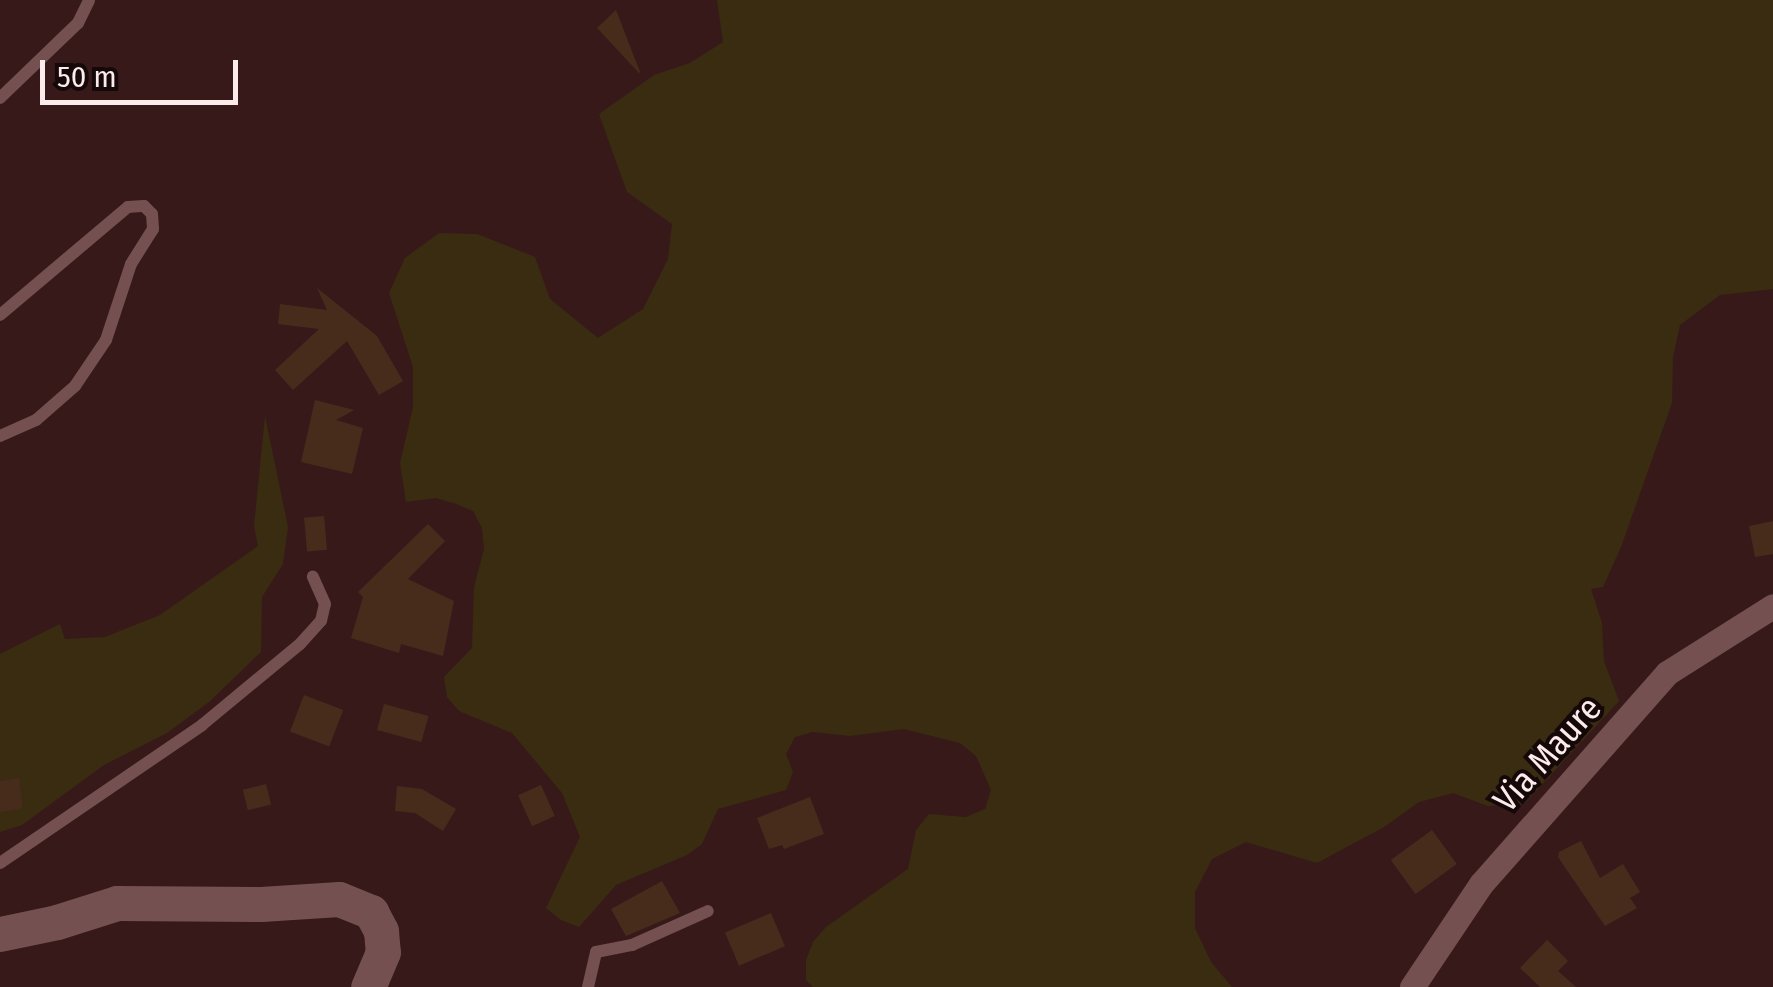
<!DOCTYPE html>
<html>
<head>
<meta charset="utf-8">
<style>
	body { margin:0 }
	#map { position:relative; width:1773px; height:987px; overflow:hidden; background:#37191a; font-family:"Fira Sans Condensed",sans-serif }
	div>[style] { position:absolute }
	.green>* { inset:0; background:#392c11 }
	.building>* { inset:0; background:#472c1c; transform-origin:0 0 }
	.lane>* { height:12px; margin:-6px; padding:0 6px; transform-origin:6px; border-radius:6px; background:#745050 }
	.street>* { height:25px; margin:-12.5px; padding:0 12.5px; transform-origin:12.5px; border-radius:12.5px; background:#745050 }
	.secondary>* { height:35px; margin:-17.5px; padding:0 17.5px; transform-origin:17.5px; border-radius:17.5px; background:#745050 }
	span { translate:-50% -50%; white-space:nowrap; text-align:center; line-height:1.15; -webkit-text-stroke:8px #150809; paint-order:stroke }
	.street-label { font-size:35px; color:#fdebeb }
	.scale { position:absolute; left:40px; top:60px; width:198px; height:45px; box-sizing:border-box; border:5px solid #fdebeb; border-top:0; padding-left:12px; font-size:30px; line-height:35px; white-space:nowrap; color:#fdebeb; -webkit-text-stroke:8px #150809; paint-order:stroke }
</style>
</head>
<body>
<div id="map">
	<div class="green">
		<i style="clip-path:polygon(717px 0,1773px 0,1773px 289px,1720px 295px,1680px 325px,1673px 357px,1672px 403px,1621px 547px,1603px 587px,1591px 589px,1602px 623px,1604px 661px,1619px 701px,1525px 803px,1488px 806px,1453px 793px,1419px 802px,1384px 827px,1317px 863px,1246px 842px,1212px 859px,1195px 892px,1195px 928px,1211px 962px,1232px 987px,813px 987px,806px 980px,806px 960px,813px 942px,826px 927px,908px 869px,916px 830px,929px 814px,966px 817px,985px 809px,991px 790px,976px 756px,960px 743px,904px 729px,850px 736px,813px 732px,795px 737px,786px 754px,793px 772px,786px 790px,718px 809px,702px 844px,687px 855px,616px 885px,579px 927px,561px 920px,546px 908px,580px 837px,562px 793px,512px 733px,459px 711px,447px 697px,444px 677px,472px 648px,474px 587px,484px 549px,482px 528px,473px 511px,456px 504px,436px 498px,406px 502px,400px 463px,413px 407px,413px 367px,389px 293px,405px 258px,439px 233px,477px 234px,535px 257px,550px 299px,598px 338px,643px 309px,668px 259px,672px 224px,627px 192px,599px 114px,654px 75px,690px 63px,723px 42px)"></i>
		<i style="clip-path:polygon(265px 416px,288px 527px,283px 564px,262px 597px,261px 652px,209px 702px,167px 733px,104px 765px,22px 825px,0 832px,0 654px,60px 624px,65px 639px,105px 637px,160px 615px,258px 546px,254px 526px)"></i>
	</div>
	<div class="building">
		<i style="clip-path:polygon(616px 10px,640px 72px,639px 73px,597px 28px)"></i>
		<i style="clip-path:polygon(317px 288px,377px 336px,403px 381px,379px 395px,347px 341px,293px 390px,275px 370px,319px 329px,278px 324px,280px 304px,327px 310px)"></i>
		<i style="clip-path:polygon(315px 400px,354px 410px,336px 420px,363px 428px,352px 474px,301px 462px)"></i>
		<i style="left:324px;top:516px;width:34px;height:20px;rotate:85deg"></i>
		<i style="clip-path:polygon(1773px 521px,1773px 554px,1755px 557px,1749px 526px)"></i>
		<i style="clip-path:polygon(428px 524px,445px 541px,408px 579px,454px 601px,443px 656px,401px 644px,399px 653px,351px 638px,363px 597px,358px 592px)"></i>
		<i style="left:304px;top:695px;width:42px;height:39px;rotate:21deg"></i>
		<i style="left:384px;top:704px;width:46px;height:27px;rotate:15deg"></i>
		<i style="clip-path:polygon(19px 778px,23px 808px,0 812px,0 781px)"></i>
		<i style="left:266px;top:784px;width:21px;height:24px;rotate:76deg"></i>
		<i style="left:541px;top:785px;width:34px;height:25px;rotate:66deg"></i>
		<i style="clip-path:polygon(397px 786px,422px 789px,456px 809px,443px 831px,415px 813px,395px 811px)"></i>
		<i style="clip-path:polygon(810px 797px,824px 834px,784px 849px,782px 845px,769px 849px,757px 818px)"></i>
		<i style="left:1432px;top:830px;width:42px;height:51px;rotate:54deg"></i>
		<i style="clip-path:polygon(1581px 841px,1600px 878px,1623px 864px,1640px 892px,1630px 898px,1637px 908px,1605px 926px,1558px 857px,1559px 852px)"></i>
		<i style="clip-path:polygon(662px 881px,680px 913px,626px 936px,611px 909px)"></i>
		<i style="left:771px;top:913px;width:36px;height:50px;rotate:67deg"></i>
		<i style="clip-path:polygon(1547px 940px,1568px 961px,1558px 971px,1576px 987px,1540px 987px,1520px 968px)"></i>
	</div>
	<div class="lane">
		<i style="left:0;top:98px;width:108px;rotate:-43.9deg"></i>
		<i style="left:78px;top:23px;width:25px;rotate:-64deg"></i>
		<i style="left:0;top:315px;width:167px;rotate:-40.2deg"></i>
		<i style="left:128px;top:207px;width:16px;rotate:-4deg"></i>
		<i style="left:144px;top:206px;width:11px;rotate:45deg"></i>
		<i style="left:152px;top:214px;width:15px;rotate:86deg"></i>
		<i style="left:153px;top:229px;width:41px;rotate:122.2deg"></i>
		<i style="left:131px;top:264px;width:80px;rotate:108.2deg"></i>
		<i style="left:106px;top:340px;width:55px;rotate:124deg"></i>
		<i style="left:75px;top:386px;width:52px;rotate:138.9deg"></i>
		<i style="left:36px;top:420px;width:39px;rotate:156deg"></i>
		<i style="left:0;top:863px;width:245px;rotate:-34.3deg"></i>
		<i style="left:202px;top:725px;width:127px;rotate:-39.6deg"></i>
		<i style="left:300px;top:644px;width:31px;rotate:-48deg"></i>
		<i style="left:321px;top:621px;width:17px;rotate:-77deg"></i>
		<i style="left:325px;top:604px;width:30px;rotate:-114deg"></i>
		<i style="left:588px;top:987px;width:36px;rotate:-77deg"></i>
		<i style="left:596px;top:952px;width:37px;rotate:-11deg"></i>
		<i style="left:632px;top:945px;width:83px;rotate:-24.1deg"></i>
	</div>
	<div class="street">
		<i style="left:1412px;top:987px;width:124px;rotate:-56.2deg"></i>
		<i style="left:1481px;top:884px;width:281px;rotate:-48.6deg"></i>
		<i style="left:1667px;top:673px;width:125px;rotate:-32.3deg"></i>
	</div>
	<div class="secondary">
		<i style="left:0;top:934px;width:58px;rotate:-11.9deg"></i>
		<i style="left:57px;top:922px;width:63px;rotate:-17.6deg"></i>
		<i style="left:117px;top:903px;width:144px;rotate:0.4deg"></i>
		<i style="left:261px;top:904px;width:78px;rotate:-3.7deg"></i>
		<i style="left:339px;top:899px;width:35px;rotate:22deg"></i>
		<i style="left:371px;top:912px;width:21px;rotate:62deg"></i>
		<i style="left:381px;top:931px;width:21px;rotate:85deg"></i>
		<i style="left:383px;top:952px;width:38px;rotate:113deg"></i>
	</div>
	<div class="street-label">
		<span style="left:1547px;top:754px;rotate:-48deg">Via Maure</span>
	</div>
	<div class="scale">50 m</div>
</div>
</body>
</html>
